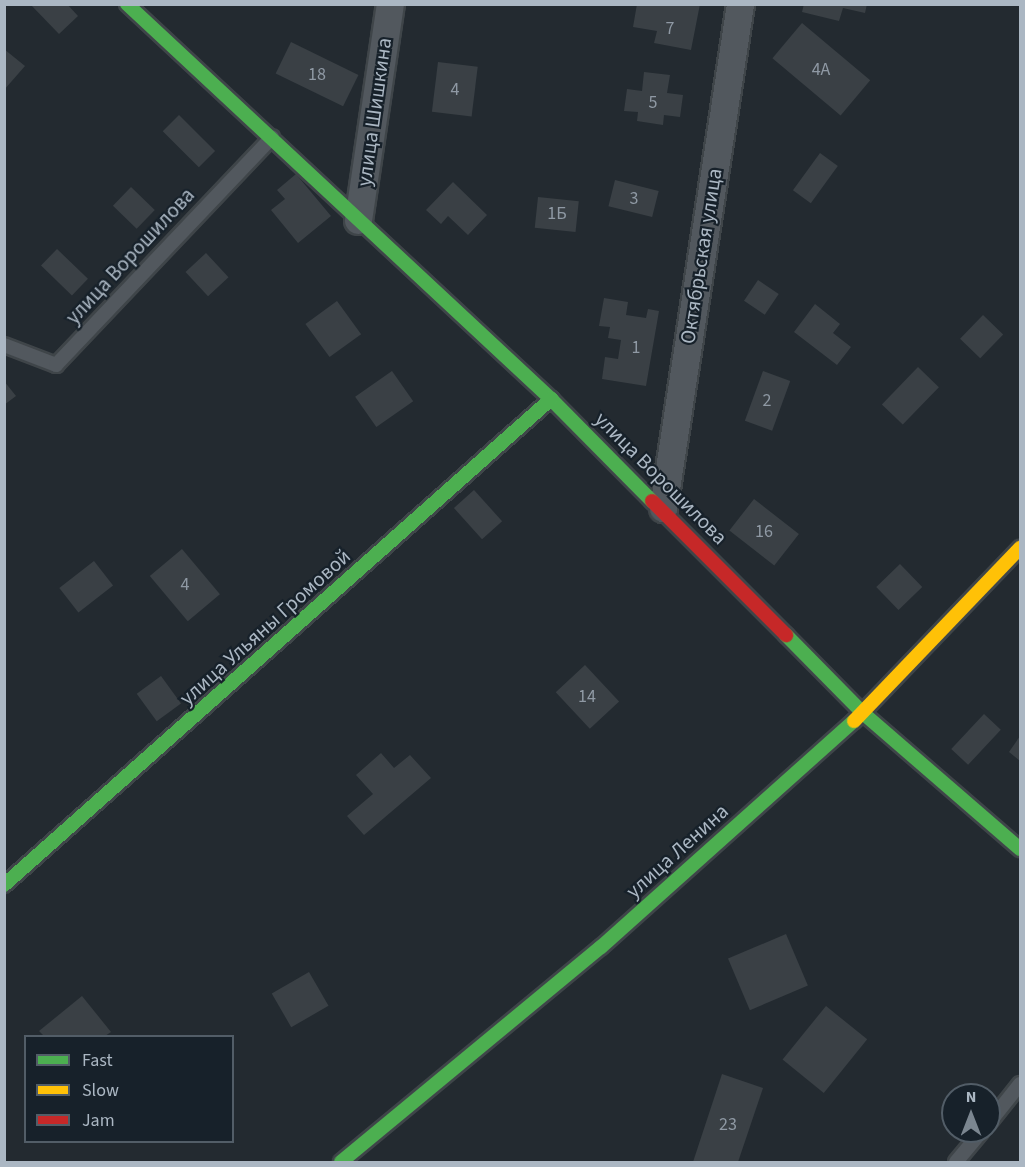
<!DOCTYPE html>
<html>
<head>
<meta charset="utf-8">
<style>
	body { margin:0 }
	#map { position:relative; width:1025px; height:1167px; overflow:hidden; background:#232a30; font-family:"Source Sans 3",sans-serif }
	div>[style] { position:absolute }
	.building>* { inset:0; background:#3a4045; transform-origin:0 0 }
	.roads { filter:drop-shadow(2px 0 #3f4549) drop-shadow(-2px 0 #3f4549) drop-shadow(0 2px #3f4549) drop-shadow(0 -2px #3f4549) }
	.lane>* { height:14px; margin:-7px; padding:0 7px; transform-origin:7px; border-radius:7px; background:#52585e }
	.street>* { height:27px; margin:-13.5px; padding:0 13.5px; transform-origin:13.5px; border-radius:13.5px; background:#52585e }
	.fast>* { height:14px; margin:-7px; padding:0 7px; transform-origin:7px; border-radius:7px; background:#4caf50 }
	.slow>* { height:14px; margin:-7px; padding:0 7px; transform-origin:7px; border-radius:7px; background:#ffc107 }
	.jam>* { height:14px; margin:-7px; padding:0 7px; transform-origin:7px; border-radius:7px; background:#c62828 }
	span { translate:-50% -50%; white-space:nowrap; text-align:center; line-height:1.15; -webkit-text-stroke:4.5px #17212a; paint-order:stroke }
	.number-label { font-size:18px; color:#8f99a4 }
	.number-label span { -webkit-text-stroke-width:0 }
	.street-label { font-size:21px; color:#abb7c3 }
	.frame { position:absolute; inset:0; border:6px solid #abb7c3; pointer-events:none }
	.legend { position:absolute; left:24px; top:1035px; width:210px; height:108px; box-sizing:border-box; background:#17212a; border:2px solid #525d67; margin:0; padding:8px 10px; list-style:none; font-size:18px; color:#abb7c3 }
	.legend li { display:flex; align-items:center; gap:12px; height:30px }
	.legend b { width:30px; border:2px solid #525d67 }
	.north { position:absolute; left:941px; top:1083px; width:60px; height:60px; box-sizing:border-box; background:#17212a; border:2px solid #525d67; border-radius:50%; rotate:0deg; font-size:16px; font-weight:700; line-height:24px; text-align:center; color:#abb7c3 }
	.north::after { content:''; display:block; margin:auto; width:21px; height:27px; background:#7b8690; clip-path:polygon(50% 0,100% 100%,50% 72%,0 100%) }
</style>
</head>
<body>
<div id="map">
	<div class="building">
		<i style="clip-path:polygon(30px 4px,67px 4px,78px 16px,59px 34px)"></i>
		<i style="clip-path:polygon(637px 4px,700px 4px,691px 50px,654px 43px,657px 31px,633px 27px)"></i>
		<i style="clip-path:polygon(804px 4px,867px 4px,865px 13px,843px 8px,839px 21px,802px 12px)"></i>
		<i style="left:802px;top:23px;width:89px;height:46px;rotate:40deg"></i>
		<i style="left:291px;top:42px;width:75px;height:35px;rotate:26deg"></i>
		<i style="clip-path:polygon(4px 49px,25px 66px,4px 90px)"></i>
		<i style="left:438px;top:62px;width:40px;height:50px;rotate:7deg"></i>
		<i style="clip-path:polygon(644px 72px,670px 75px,667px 93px,683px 95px,680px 117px,664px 115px,663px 125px,637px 121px,638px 112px,624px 111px,627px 89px,642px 91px)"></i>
		<i style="left:179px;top:115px;width:51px;height:23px;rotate:45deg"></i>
		<i style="left:820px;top:153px;width:22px;height:46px;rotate:36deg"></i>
		<i style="clip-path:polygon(296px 174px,331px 216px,298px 243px,271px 210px,285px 199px,277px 190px)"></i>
		<i style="left:615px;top:180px;width:45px;height:27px;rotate:14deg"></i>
		<i style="clip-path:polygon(453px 182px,487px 215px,468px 235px,448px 216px,441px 224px,426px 210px)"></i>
		<i style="left:131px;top:187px;width:33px;height:26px;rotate:44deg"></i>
		<i style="left:538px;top:197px;width:41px;height:31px;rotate:6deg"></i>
		<i style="left:57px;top:249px;width:43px;height:23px;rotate:44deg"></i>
		<i style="left:206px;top:253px;width:33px;height:28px;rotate:47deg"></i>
		<i style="left:758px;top:280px;width:25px;height:25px;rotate:34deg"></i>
		<i style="clip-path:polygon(604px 298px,628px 302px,626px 315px,646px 318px,648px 309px,659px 311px,646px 386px,602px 379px,605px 357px,618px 359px,621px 340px,608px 338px,610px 327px,599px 326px)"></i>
		<i style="left:337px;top:301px;width:41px;height:39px;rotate:54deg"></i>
		<i style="clip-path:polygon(815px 304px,840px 324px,833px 333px,851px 347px,837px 365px,794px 332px)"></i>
		<i style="left:983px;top:315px;width:28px;height:33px;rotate:44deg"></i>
		<i style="left:918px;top:367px;width:29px;height:52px;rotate:44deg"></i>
		<i style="left:392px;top:371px;width:37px;height:45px;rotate:55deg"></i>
		<i style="left:763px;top:371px;width:29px;height:53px;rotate:20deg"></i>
		<i style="clip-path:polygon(4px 381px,16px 396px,4px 405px)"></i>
		<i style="left:474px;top:490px;width:42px;height:27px;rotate:48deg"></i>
		<i style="left:754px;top:499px;width:57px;height:40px;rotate:38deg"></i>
		<i style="left:182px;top:549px;width:59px;height:42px;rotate:50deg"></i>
		<i style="left:94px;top:561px;width:31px;height:44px;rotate:52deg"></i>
		<i style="left:900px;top:564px;width:32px;height:33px;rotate:46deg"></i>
		<i style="left:585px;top:665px;width:50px;height:40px;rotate:47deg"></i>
		<i style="left:161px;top:676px;width:34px;height:30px;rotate:54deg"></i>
		<i style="left:984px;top:714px;width:23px;height:48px;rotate:43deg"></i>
		<i style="clip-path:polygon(1020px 736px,1020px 761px,1009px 752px)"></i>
		<i style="clip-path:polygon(381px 753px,394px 768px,410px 755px,431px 778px,364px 835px,347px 816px,373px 794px,356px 775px)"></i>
		<i style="left:786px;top:934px;width:56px;height:63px;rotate:67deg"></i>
		<i style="left:309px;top:972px;width:39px;height:43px;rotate:60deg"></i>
		<i style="clip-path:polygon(82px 996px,111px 1032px,105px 1036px,44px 1036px,39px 1031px)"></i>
		<i style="left:826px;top:1006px;width:53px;height:69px;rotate:39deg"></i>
		<i style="clip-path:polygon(722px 1074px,763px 1088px,738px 1162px,693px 1162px)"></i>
	</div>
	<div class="roads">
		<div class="lane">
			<i style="left:4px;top:345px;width:56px;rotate:21deg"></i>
			<i style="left:56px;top:365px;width:314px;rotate:-46.5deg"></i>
			<i style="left:989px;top:1123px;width:50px;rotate:-51.5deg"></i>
			<i style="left:956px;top:1162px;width:40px;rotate:-50deg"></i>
		</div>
		<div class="street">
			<i style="left:358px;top:220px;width:218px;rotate:-81.6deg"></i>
			<i style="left:663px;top:508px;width:510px;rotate:-81.31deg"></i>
		</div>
		<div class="fast">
			<i style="left:127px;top:4px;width:579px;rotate:42.97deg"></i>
			<i style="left:551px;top:399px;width:144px;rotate:45.3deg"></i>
			<i style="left:786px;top:635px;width:110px;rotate:45.4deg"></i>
			<i style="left:863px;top:713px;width:208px;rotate:40.9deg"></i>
			<i style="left:4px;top:885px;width:732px;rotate:-41.62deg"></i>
			<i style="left:341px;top:1162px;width:337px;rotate:-39.6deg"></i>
			<i style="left:601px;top:947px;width:339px;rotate:-41.8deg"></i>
		</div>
		<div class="slow">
			<i style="left:854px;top:721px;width:240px;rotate:-46.2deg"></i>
		</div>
		<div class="jam">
			<i style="left:652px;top:501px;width:190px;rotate:45deg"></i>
		</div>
	</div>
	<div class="number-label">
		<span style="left:670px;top:29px">7</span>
		<span style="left:821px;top:70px">4А</span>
		<span style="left:317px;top:75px">18</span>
		<span style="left:455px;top:90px">4</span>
		<span style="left:653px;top:103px">5</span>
		<span style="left:634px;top:199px">3</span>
		<span style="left:557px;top:214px">1Б</span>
		<span style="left:636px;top:348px">1</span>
		<span style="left:767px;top:401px">2</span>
		<span style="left:764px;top:532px">16</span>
		<span style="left:185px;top:585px">4</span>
		<span style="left:587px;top:697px">14</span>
		<span style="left:728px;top:1125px">23</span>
	</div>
	<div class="street-label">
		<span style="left:374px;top:112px;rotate:-82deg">улица Шишкина</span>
		<span style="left:130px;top:256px;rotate:-47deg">улица Ворошилова</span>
		<span style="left:701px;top:256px;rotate:-81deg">Октябрьская улица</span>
		<span style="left:661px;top:478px;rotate:45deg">улица Ворошилова</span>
		<span style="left:265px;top:627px;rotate:-42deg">улица Ульяны Громовой</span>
		<span style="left:677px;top:851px;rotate:-42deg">улица Ленина</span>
	</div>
	<div class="frame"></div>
	<ul class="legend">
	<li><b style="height:8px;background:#4caf50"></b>Fast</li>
	<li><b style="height:8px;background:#ffc107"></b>Slow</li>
	<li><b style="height:8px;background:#c62828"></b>Jam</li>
	</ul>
	<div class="north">N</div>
</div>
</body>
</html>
